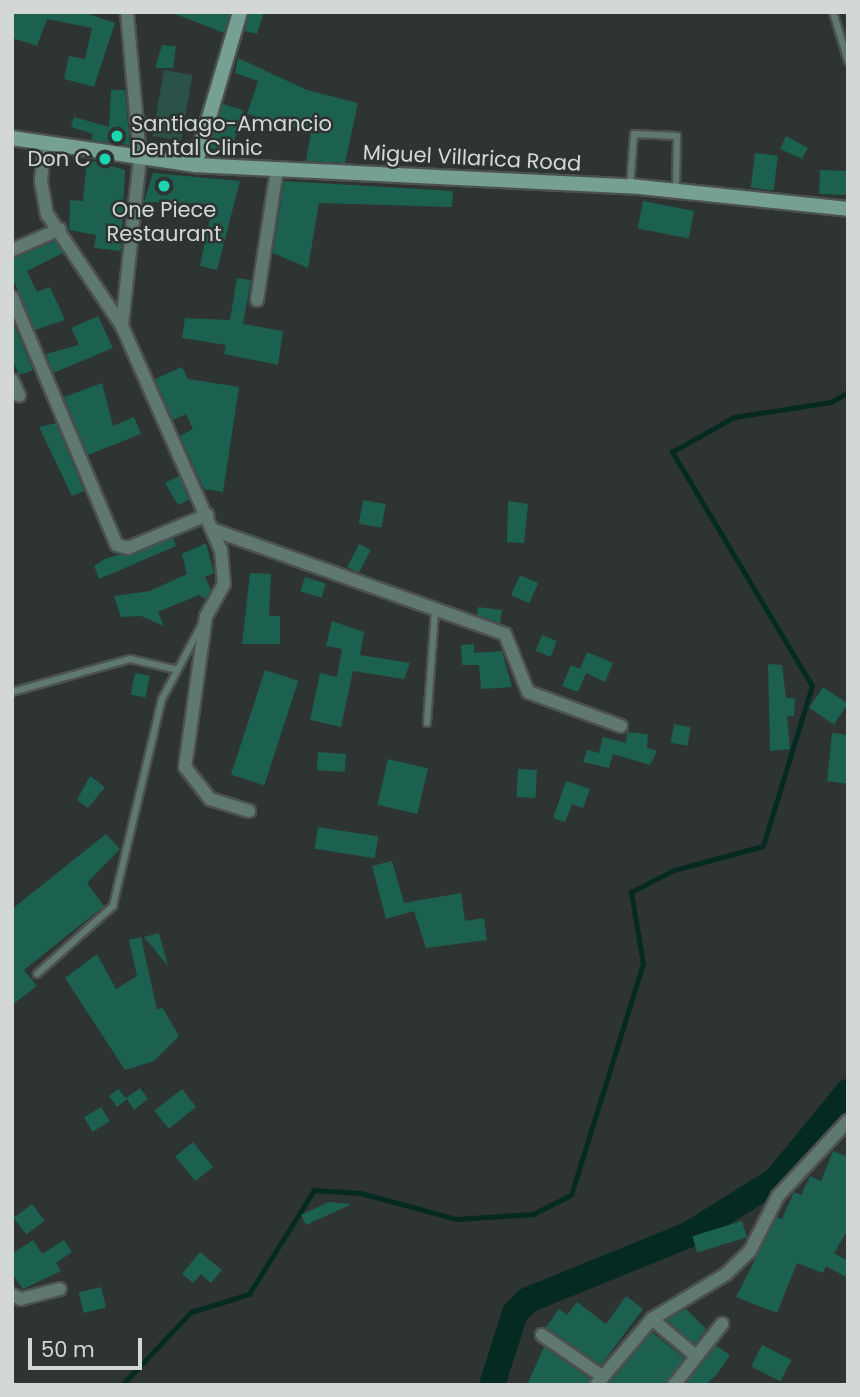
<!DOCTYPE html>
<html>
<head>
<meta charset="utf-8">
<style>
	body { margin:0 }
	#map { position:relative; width:860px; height:1397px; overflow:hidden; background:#2e3432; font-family:Poppins,sans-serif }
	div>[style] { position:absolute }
	.green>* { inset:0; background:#2b5248; transform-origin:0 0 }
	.stream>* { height:4.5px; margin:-2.25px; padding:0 2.25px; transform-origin:2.25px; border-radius:2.25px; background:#052a21 }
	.river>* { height:26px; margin:-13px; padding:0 13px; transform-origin:13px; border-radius:13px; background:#052a21 }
	.building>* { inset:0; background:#1c6050; transform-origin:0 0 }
	.roads { filter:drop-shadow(2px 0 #4c5150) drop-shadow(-2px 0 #4c5150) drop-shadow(0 2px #4c5150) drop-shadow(0 -2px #4c5150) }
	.lane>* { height:6px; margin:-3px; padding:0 3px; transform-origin:3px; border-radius:3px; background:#5f7971 }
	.street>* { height:12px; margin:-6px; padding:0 6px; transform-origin:6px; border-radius:6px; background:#5f7971 }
	.secondary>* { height:14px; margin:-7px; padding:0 7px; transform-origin:7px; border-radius:7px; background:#76a093 }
	.dots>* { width:19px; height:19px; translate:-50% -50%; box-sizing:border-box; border:4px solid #2e3432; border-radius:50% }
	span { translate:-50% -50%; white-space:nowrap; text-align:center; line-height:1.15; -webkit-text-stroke:5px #2e3432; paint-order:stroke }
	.poi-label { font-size:21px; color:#d3d7d6 }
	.left { translate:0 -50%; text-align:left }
	.right { translate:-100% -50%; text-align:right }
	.street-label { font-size:21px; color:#d3d7d6 }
	.frame { position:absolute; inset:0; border:14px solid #d3d7d6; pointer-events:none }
	.scale { position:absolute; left:28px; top:1338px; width:114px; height:32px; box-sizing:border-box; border:4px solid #d3d7d6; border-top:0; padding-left:9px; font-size:21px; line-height:24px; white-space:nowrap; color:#d3d7d6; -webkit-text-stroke:5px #2e3432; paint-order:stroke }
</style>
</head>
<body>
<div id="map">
	<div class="green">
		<i style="left:164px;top:70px;width:29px;height:67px;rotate:10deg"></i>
	</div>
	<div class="stream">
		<i style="left:122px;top:1385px;width:100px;rotate:-46.6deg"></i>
		<i style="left:191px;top:1312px;width:61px;rotate:-17.2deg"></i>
		<i style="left:249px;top:1294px;width:123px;rotate:-58deg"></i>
		<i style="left:314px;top:1190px;width:47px;rotate:3.7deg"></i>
		<i style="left:361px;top:1193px;width:99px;rotate:15.2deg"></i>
		<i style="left:457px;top:1219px;width:76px;rotate:-3.8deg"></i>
		<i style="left:533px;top:1214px;width:42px;rotate:-26.6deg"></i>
		<i style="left:571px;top:1195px;width:242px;rotate:-72.7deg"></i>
		<i style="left:643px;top:964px;width:73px;rotate:-99.5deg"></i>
		<i style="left:631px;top:892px;width:48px;rotate:-27.1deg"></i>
		<i style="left:674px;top:870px;width:92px;rotate:-15.1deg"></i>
		<i style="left:763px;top:846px;width:167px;rotate:-73deg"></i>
		<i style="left:812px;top:686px;width:273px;rotate:-120.9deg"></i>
		<i style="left:672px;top:452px;width:71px;rotate:-29.4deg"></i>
		<i style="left:734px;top:417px;width:98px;rotate:-8.8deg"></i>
		<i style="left:831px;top:402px;width:20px;rotate:-30deg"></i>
	</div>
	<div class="river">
		<i style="left:492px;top:1385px;width:76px;rotate:-72.3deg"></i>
		<i style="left:515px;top:1313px;width:18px;rotate:-45deg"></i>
		<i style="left:528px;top:1300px;width:173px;rotate:-22.1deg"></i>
		<i style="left:688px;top:1235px;width:104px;rotate:-32deg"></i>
		<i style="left:776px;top:1180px;width:114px;rotate:-50.7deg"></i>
	</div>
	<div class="building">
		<i style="clip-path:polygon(12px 12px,83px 12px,115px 23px,94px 87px,64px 79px,69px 56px,85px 59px,92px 28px,47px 19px,37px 46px,12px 38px)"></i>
		<i style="clip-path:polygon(170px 12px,230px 12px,224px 33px)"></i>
		<i style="clip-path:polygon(249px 12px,264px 12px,257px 34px,245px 31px)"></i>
		<i style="clip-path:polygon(162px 45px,176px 46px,173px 68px,155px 68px)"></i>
		<i style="clip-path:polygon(238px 58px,307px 90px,358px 103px,345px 163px,306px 161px,311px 132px,247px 114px,258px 81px,235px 73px)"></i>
		<i style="clip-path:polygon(111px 90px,125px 90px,130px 145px,91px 140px,93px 134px,71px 127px,74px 117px,109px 127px)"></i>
		<i style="left:223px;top:104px;width:22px;height:46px;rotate:18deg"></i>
		<i style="clip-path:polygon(786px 136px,808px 148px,802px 159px,780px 149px)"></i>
		<i style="left:755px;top:153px;width:23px;height:35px;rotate:7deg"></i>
		<i style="clip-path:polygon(87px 159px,125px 170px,121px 251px,94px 248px,96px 235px,69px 230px,70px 200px,83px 201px)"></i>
		<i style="left:820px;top:170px;width:28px;height:24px;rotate:2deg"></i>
		<i style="clip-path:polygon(153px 173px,240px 181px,217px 270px,200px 266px,213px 204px,144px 202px)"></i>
		<i style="clip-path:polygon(284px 181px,453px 191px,452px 207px,319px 203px,308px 268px,273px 253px)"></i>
		<i style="left:643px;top:201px;width:52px;height:28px;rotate:11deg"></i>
		<i style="clip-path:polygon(55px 241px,63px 253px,27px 271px,37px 292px,50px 287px,65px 320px,35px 330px,12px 277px,12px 259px)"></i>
		<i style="clip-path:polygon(237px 278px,251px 280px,243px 324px,283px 331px,278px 365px,224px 354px,226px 345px,182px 338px,185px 318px,230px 320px)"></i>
		<i style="clip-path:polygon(98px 316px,113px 348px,53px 373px,46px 354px,79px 345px,71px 328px)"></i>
		<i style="clip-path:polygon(12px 320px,33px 370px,19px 375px,12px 359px)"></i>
		<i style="clip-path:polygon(182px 367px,188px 379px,239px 387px,223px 492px,204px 489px,180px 436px,193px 429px,186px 414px,173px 420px,155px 379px)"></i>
		<i style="clip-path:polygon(102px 383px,113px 426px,134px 417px,141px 434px,88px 455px,64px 397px)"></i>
		<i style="clip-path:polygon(56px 423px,84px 491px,72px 496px,39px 427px)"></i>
		<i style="clip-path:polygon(179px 476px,189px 500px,178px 505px,165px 483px)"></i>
		<i style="left:363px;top:500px;width:23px;height:24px;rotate:10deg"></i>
		<i style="clip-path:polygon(508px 501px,528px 504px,524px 543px,507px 542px)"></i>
		<i style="clip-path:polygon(173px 538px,176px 546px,99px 579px,94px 566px,105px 559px)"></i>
		<i style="clip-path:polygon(206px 543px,214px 573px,205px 577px,211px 590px,205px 599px,199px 595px,158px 612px,164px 626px,141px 616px,121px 617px,114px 596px,150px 591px,187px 574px,182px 554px)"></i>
		<i style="left:359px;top:544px;width:13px;height:26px;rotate:27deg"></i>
		<i style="clip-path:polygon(250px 573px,271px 574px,269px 616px,280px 616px,280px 644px,242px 644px)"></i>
		<i style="left:520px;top:575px;width:20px;height:22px;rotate:24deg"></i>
		<i style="left:305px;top:577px;width:22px;height:15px;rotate:18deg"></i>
		<i style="clip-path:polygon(478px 607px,502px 610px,500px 623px,477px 615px)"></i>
		<i style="clip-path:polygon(332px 621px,364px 632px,360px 655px,410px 663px,404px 679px,353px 671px,341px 727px,310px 720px,320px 673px,337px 677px,342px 649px,326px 646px)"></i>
		<i style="left:542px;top:635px;width:16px;height:17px;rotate:22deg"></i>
		<i style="clip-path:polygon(474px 644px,474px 653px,502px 651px,512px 687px,481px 689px,479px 665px,462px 665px,461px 645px)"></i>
		<i style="clip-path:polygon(587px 652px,613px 663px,605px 682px,586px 673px,578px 692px,562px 686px,571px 665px,580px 669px)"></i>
		<i style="clip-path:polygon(768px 664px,782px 665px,786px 698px,795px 698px,794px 716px,787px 716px,790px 749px,770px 751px)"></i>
		<i style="left:265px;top:670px;width:35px;height:110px;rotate:18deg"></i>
		<i style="left:135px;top:673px;width:15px;height:22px;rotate:11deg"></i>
		<i style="left:823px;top:687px;width:30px;height:25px;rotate:34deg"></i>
		<i style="left:674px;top:724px;width:17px;height:19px;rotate:10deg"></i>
		<i style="clip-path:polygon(627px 732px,648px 734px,647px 748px,657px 751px,650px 765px,613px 754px,609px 768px,583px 762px,587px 750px,599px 753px,603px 737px,626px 743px)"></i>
		<i style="clip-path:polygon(832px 733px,848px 735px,848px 784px,827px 781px)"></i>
		<i style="left:318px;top:752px;width:28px;height:18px;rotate:4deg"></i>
		<i style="left:388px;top:759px;width:41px;height:47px;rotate:13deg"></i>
		<i style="left:518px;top:769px;width:19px;height:28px;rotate:3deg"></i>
		<i style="clip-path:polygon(90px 776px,105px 787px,88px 808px,77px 800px)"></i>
		<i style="clip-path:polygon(566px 781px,590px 789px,583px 808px,572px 804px,565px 822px,553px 818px)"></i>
		<i style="left:318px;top:827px;width:61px;height:22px;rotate:9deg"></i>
		<i style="clip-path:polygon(106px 834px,120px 849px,87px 883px,104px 906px,24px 970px,37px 986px,12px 1005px,12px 909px)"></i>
		<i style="clip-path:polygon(392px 861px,404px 903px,461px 893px,465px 921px,484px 918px,487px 940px,426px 948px,414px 911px,386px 919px,372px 866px)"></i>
		<i style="clip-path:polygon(159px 933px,168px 966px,144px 937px)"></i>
		<i style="clip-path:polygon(141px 937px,157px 1010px,162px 1007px,179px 1036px,154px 1061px,125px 1070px,65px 978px,97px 954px,116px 989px,137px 976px,129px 940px)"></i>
		<i style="clip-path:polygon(140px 1088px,148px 1099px,134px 1110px,127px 1099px,117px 1107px,109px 1096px,118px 1089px,126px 1098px)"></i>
		<i style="left:182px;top:1089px;width:23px;height:35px;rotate:52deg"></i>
		<i style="left:101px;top:1107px;width:17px;height:20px;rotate:59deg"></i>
		<i style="left:193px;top:1142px;width:32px;height:23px;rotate:51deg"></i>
		<i style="clip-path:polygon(833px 1151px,848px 1157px,848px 1230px,834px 1253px,848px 1261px,848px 1278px,826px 1266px,823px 1273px,797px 1263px,777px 1313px,736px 1297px,777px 1217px,782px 1219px,794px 1192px,801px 1195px,810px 1176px,821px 1181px)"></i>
		<i style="clip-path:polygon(329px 1202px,352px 1204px,306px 1225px,301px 1215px)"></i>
		<i style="left:32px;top:1204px;width:21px;height:23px;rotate:53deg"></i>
		<i style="left:742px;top:1221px;width:17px;height:52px;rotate:73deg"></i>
		<i style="clip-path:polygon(33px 1240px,42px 1254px,64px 1240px,72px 1252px,56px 1263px,61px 1271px,23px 1289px,12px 1274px,12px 1254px)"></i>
		<i style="clip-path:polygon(200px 1252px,222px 1270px,211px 1283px,201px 1274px,193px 1283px,182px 1274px)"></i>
		<i style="left:101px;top:1287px;width:21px;height:23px;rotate:76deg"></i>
		<i style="clip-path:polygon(626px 1296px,643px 1309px,601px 1365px,546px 1327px,559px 1309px,567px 1315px,577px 1302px,606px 1324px)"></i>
		<i style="clip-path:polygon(686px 1309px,706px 1329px,695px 1344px,667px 1320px)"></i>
		<i style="clip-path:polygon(652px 1332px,684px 1358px,665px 1385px,608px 1385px)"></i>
		<i style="left:762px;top:1345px;width:33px;height:24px;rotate:27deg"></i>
		<i style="clip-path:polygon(716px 1346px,730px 1355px,717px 1374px,706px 1385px,685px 1385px)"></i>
		<i style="clip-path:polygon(544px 1347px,590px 1379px,587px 1385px,527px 1385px)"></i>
	</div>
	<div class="roads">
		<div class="lane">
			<i style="left:833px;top:12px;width:51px;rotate:73deg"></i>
			<i style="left:630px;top:186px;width:52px;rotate:-85.6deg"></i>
			<i style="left:634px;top:134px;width:43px;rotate:2.7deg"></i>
			<i style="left:677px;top:136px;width:53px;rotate:91.1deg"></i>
			<i style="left:12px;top:692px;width:123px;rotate:-15.6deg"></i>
			<i style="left:130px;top:659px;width:45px;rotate:12.8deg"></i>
			<i style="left:427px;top:723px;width:111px;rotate:-85.9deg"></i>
			<i style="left:37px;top:974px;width:102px;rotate:-41.8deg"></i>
			<i style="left:113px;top:906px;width:213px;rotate:-76.7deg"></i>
			<i style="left:162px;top:699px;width:85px;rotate:-61.9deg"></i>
		</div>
		<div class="street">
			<i style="left:45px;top:142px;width:39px;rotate:96deg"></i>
			<i style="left:41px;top:181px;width:34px;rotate:80deg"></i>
			<i style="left:47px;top:214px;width:135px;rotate:56.2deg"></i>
			<i style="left:122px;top:326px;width:245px;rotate:66.2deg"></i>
			<i style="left:221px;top:550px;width:34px;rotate:85deg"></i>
			<i style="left:224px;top:584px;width:37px;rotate:119deg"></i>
			<i style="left:206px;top:616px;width:152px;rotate:97.9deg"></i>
			<i style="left:185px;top:767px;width:41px;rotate:52deg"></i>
			<i style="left:210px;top:799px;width:41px;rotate:17.1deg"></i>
			<i style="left:12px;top:250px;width:52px;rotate:-23.6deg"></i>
			<i style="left:12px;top:297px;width:269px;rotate:67.1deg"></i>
			<i style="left:117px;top:545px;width:11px;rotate:15deg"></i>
			<i style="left:128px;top:548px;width:86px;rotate:-22.7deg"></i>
			<i style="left:257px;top:300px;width:132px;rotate:-81.3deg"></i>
			<i style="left:122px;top:326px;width:169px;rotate:-83.9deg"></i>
			<i style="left:140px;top:158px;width:147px;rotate:-95.1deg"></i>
			<i style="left:12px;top:380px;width:17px;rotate:65deg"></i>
			<i style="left:214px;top:530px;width:309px;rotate:19.7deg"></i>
			<i style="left:505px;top:634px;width:62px;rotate:68.4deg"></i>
			<i style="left:528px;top:692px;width:99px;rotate:20.1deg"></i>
			<i style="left:12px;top:1295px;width:10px;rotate:24deg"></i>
			<i style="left:21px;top:1299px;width:40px;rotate:-14.4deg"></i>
			<i style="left:652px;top:1319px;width:57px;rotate:40.1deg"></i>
			<i style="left:542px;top:1335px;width:74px;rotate:34.5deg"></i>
			<i style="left:596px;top:1385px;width:87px;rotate:-49.7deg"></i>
			<i style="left:652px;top:1319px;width:87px;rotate:-31.3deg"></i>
			<i style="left:726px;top:1274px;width:33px;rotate:-44deg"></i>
			<i style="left:750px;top:1251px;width:62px;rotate:-63deg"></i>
			<i style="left:778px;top:1196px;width:103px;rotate:-47deg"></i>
			<i style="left:674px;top:1385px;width:78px;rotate:-51.8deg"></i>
		</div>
		<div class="secondary">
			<i style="left:12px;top:138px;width:185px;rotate:8.4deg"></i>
			<i style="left:195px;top:165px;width:436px;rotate:2.8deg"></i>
			<i style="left:630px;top:186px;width:219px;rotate:6deg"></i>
			<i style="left:195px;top:165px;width:159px;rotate:-73.6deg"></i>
		</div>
	</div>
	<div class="dots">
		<i style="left:117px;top:136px;background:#1ed5b1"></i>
		<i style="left:105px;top:159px;background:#1ed5b1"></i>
		<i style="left:164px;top:186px;background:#1ed5b1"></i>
	</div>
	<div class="poi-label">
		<span class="left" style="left:131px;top:136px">Santiago-Amancio<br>Dental Clinic</span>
		<span class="right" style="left:91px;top:159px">Don C</span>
		<span style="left:164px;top:222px">One Piece<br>Restaurant</span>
	</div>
	<div class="street-label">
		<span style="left:472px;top:158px;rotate:3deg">Miguel Villarica Road</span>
	</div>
	<div class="frame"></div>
	<div class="scale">50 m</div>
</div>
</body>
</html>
